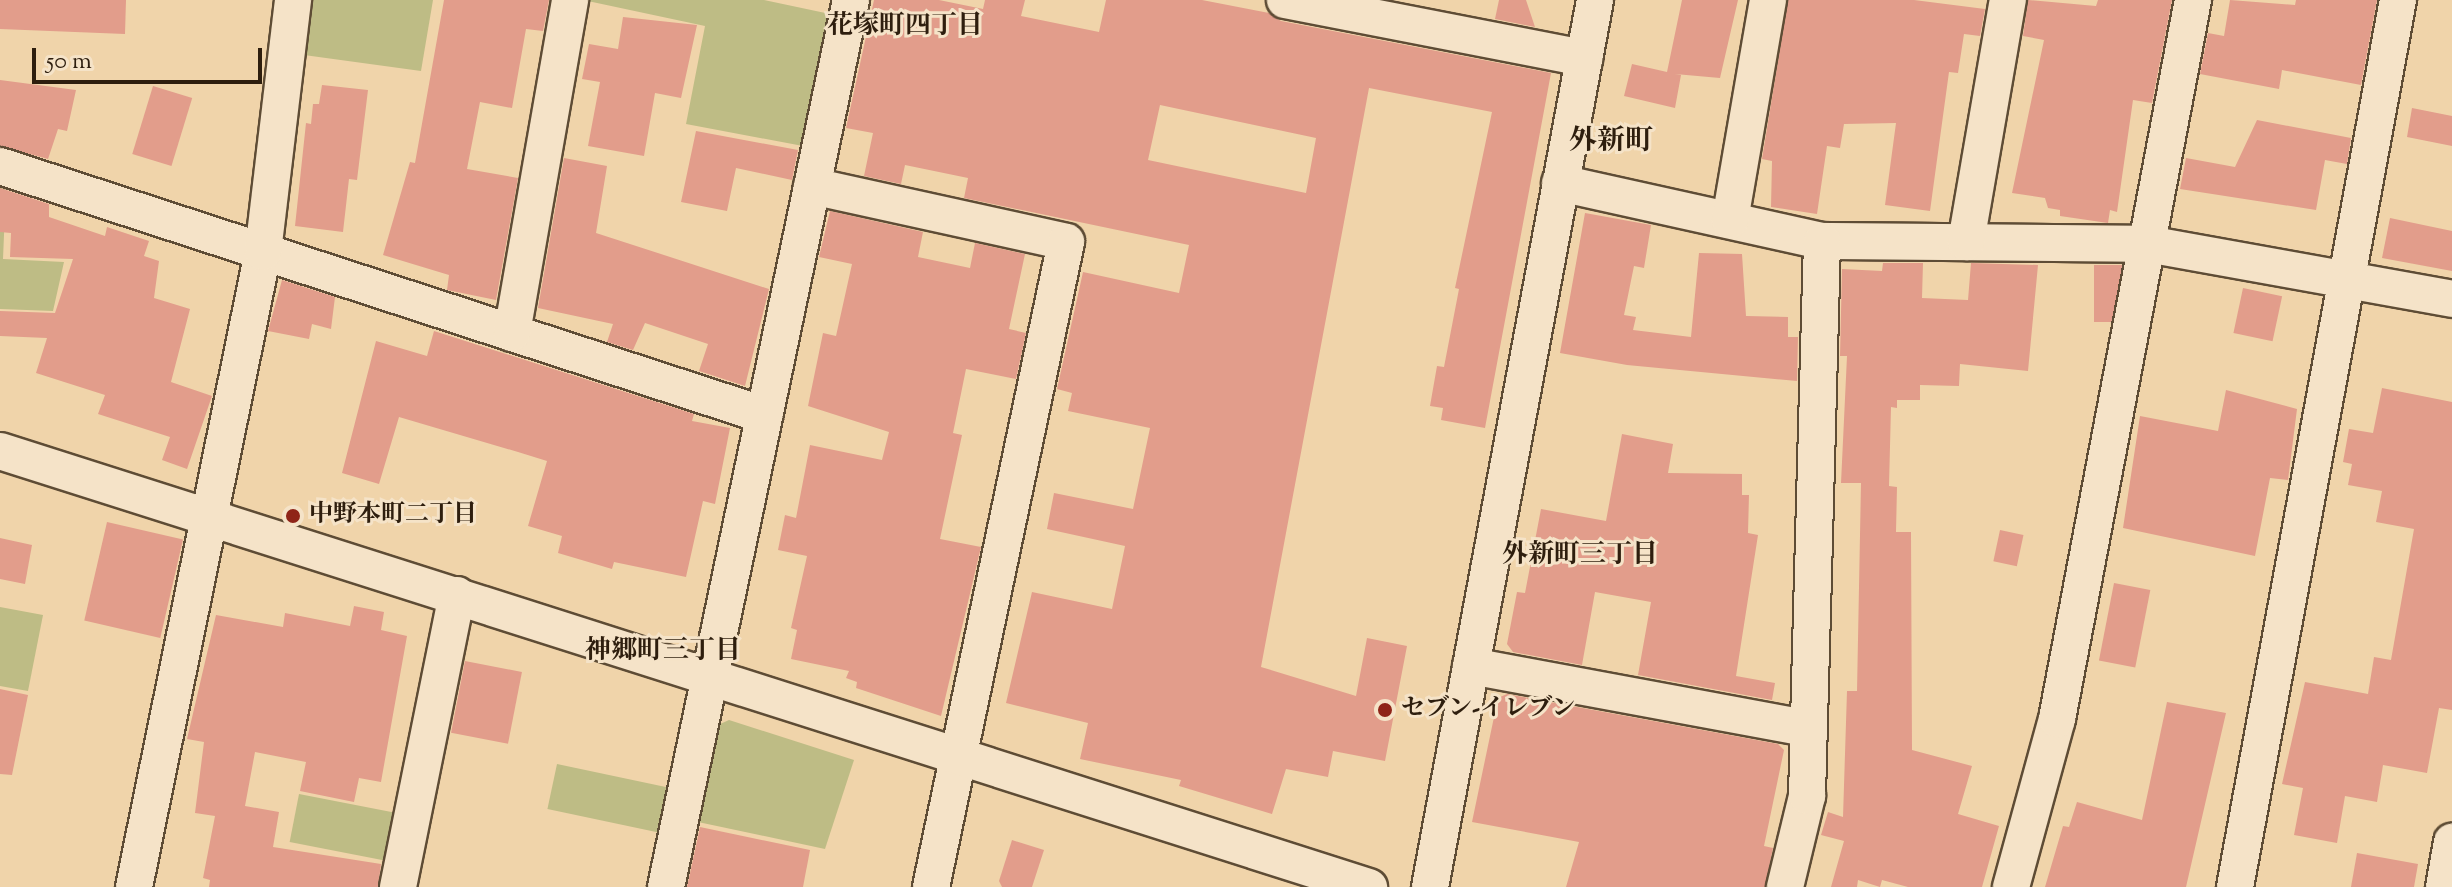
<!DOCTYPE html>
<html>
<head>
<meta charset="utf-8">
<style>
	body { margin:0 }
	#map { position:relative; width:2452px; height:887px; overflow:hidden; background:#f0d4aa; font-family:"Sorts Mill Goudy","Noto Serif JP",serif }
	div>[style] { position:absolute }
	.green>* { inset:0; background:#bebc85; transform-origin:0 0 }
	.building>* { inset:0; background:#e29d8b; transform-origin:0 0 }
	.roads { filter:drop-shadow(2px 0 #5e4c35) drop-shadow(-2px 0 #5e4c35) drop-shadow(0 2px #5e4c35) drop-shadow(0 -2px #5e4c35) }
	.minor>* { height:36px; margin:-18px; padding:0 18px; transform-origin:18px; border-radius:18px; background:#f5e3c8 }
	.dots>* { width:22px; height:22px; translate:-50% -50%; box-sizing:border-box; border:4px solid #f5e3c8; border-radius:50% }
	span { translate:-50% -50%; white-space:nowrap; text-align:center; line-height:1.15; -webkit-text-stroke:6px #f5e3c8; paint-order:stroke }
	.poi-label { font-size:24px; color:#2e1e0e; font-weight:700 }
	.left { translate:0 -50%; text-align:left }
	.neighbourhood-label { font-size:26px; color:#2e1e0e; font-weight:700 }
	.quarter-label { font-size:28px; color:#2e1e0e; font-weight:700 }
	.scale { position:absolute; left:32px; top:48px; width:230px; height:36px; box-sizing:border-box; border:4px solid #2e1e0e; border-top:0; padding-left:10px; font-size:24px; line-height:28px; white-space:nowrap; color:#2e1e0e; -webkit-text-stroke:6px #f5e3c8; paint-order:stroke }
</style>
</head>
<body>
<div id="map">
	<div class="green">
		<i style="clip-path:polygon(311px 0,433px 0,421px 71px,304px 55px)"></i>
		<i style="clip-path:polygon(583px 0,764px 0,830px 14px,803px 146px,686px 124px,705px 26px)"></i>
		<i style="clip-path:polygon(0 185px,6px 187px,3px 259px,64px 262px,53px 311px,0 309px)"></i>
		<i style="clip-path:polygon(0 607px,43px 615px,28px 691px,0 686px)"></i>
		<i style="clip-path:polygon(729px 720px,854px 760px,825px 849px,698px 822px,718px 725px)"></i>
		<i style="left:557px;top:764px;width:116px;height:46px;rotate:12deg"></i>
		<i style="left:299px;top:794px;width:102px;height:49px;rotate:11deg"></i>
	</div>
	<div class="building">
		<i style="clip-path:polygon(0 0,126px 0,125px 34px,0 29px)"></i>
		<i style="clip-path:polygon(444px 0,549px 0,543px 31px,526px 29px,512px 108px,480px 102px,467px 169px,518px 178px,496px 300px,447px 290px,449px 275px,383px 255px,410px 162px,415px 163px)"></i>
		<i style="clip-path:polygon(evenodd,874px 0,939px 0,983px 9px,985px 0,1025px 0,1021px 16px,1099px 32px,1106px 0,1202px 0,1269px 13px,1281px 21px,1551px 73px,1485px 428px,1441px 420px,1443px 408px,1430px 406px,1437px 366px,1444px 367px,1459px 289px,1455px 288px,1492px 112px,1369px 88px,1261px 667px,1356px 696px,1367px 638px,1407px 646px,1385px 761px,1333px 751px,1328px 777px,1286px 769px,1272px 814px,1179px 786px,1181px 780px,1080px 759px,1088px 723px,1006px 703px,1032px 592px,1112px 609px,1125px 546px,1047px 529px,1054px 493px,1133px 509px,1150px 428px,1068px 411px,1072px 393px,1057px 389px,1083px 272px,1179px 293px,1189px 245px,964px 198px,968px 178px,905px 165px,901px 184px,864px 176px,873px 133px,846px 128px,874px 0,1160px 105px,1316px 138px,1306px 193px,1148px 160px,1160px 105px)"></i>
		<i style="clip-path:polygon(1499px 0,1526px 0,1535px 27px,1495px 19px)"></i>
		<i style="clip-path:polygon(1682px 0,1738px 0,1720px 78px,1675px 74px,1681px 75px,1675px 108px,1624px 96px,1632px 64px,1667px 72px)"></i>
		<i style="clip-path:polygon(1788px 0,1914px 0,1985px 9px,1980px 36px,1964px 34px,1958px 73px,1949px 72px,1930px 211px,1885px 205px,1896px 123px,1844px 124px,1840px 148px,1827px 146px,1817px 214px,1771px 207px,1772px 161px,1762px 159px)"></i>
		<i style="clip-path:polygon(2028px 0,2096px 6px,2098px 0,2172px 0,2152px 103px,2133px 100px,2117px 212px,2110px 210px,2108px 223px,2060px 216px,2060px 210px,2048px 208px,2045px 198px,2012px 193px,2044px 40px,2023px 36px)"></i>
		<i style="clip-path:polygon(2230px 0,2295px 5px,2296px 0,2377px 0,2361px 85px,2282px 70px,2279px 89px,2200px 74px,2208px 33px,2224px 36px)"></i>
		<i style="clip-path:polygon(623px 17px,697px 25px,681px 98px,655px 93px,644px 156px,588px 146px,600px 82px,582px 79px,589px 44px,618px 49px)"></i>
		<i style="clip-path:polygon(0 80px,76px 90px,67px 131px,58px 129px,48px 159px,0 146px)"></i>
		<i style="clip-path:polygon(322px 85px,368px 90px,357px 180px,349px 179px,343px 232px,295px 226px,306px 123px,311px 124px,313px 104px,319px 104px)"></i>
		<i style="left:153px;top:86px;width:41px;height:71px;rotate:17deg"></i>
		<i style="clip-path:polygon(2412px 108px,2452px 116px,2452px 146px,2407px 137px)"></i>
		<i style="clip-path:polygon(2257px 120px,2351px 138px,2347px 164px,2325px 160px,2316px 210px,2180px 189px,2186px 158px,2235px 167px)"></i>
		<i style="clip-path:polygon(696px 131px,798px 150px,792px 180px,736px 168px,727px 211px,681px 202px)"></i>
		<i style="clip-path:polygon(564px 158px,607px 166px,596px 233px,769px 289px,745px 386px,699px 371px,708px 344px,645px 323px,633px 350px,607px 342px,613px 324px,538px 308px)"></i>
		<i style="clip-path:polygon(0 188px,49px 204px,49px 217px,105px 236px,107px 227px,149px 241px,144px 256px,159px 261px,154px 298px,190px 309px,171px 382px,212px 396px,187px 469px,162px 460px,170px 437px,98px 414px,105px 395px,36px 373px,47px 338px,0 336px,0 311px,55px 313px,73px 259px,10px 257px,11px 233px,0 232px)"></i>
		<i style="clip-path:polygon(830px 211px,923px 232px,918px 257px,970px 268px,975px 243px,1025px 254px,1009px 329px,1026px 333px,1016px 379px,966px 369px,953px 433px,962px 435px,940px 539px,981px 547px,941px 716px,856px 688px,857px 682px,846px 678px,849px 671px,791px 659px,797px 630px,791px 628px,807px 556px,778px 550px,785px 515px,796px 518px,810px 445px,882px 460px,889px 432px,808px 406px,823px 333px,836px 336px,852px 264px,819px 257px)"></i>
		<i style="clip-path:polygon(1585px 213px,1651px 225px,1644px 268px,1634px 266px,1624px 315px,1636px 317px,1633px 330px,1691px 337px,1699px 253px,1742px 254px,1746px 316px,1788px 317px,1788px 337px,1798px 337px,1797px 381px,1627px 365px,1560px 353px)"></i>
		<i style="clip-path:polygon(2390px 218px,2452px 231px,2452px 271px,2382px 258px)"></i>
		<i style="clip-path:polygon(1883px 263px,1923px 263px,1922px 298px,1968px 300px,1971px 263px,2038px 265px,2028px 371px,1960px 364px,1959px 386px,1920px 385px,1920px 400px,1897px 400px,1897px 408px,1891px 407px,1889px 486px,1897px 487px,1896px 532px,1911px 532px,1912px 750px,1972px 766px,1958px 814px,1999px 826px,1982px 887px,1908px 887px,1882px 880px,1880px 887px,1858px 880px,1857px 887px,1831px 887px,1844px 841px,1821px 835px,1828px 812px,1843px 817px,1847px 691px,1857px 691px,1861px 483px,1841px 483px,1847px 356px,1840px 356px,1842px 269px,1882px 271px)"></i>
		<i style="left:2094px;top:265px;width:28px;height:57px"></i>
		<i style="clip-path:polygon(282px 280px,335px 297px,331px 329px,312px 324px,309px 339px,268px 331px)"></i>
		<i style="left:2243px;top:288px;width:40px;height:46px;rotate:12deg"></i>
		<i style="clip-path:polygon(434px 331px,694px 414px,692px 421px,730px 428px,715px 504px,703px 501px,686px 577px,614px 562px,612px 569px,558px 553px,562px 536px,528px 526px,547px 461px,518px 452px,399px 417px,379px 484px,342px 473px,376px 341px,427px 356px)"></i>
		<i style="clip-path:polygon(2382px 388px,2452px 402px,2452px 710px,2439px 708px,2427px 773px,2383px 765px,2377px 802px,2345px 796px,2337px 843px,2294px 835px,2303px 788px,2282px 784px,2305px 682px,2368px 694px,2374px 657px,2391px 660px,2414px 529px,2376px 522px,2382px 491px,2348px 485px,2352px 464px,2343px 462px,2349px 429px,2373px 433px)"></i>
		<i style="clip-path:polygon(2226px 390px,2297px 409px,2288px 480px,2270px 478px,2255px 556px,2123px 528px,2140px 416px,2218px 431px)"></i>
		<i style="clip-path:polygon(1622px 434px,1673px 444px,1668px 473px,1742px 474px,1742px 495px,1749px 495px,1748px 533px,1758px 535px,1736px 676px,1775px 683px,1772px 700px,1638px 675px,1651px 602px,1595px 592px,1582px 665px,1513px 652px,1507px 644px,1517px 592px,1525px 593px,1541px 509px,1606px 521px)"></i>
		<i style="left:107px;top:522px;width:78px;height:101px;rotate:13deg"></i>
		<i style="left:2000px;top:530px;width:24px;height:32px;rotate:12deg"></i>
		<i style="clip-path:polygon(0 538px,32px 545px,25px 584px,0 579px)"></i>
		<i style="left:2114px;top:583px;width:37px;height:79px;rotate:11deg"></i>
		<i style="clip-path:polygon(354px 606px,384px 612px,381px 630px,407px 636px,381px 782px,359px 778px,354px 802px,300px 791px,306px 762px,255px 752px,245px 806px,279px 812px,273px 847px,381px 864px,378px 887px,209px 887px,210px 880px,203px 878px,215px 816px,195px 813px,204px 742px,187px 739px,216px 615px,283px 627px,285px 613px,350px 626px)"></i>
		<i style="left:465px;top:661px;width:58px;height:73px;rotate:11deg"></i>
		<i style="clip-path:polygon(0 689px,28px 695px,12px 775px,0 774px)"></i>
		<i style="clip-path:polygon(1507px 694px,1778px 744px,1784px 750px,1764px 846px,1773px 848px,1765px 887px,1566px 887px,1579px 842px,1472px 822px,1498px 698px)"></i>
		<i style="clip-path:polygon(2167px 702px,2226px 713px,2186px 887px,2045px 887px,2063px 826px,2069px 827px,2077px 802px,2142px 820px)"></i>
		<i style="clip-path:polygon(700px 827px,810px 850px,803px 887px,687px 887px)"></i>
		<i style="clip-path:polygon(1012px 840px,1044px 850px,1032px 887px,1002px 887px,999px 881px)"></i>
		<i style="clip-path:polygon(2357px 853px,2418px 864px,2414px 887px,2351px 887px)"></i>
	</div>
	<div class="roads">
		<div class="minor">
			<i style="left:1285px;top:0;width:305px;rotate:11deg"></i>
			<i style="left:0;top:166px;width:804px;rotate:18.05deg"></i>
			<i style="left:1560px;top:183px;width:268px;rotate:12.5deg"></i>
			<i style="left:1822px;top:241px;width:325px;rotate:0.5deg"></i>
			<i style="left:2147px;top:244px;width:310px;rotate:10.2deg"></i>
			<i style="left:812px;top:186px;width:260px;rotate:12.4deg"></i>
			<i style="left:1066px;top:242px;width:659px;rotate:101.82deg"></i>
			<i style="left:1730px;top:220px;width:223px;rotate:-80.2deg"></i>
			<i style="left:1966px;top:242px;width:246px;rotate:-80.2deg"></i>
			<i style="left:512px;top:333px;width:338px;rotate:-80.1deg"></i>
			<i style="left:0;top:451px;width:1437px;rotate:17.67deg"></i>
			<i style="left:1471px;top:666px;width:342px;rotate:10.5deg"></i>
			<i style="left:134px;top:887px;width:648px;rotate:-78.52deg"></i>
			<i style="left:263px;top:252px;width:254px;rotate:-83.2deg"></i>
			<i style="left:398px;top:887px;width:298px;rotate:-78.6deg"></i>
			<i style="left:666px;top:887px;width:906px;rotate:-78.22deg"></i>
			<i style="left:1430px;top:887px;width:902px;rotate:-79.46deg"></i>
			<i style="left:1785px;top:887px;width:94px;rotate:-76.4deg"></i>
			<i style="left:1807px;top:796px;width:555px;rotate:-88.45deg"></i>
			<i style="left:2011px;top:887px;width:174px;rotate:-74.7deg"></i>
			<i style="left:2057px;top:719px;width:732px;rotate:-79.29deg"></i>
			<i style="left:2235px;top:887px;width:902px;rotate:-79.59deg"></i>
			<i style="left:2444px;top:887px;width:46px;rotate:-79.9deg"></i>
		</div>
	</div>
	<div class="dots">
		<i style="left:293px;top:516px;background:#8f2418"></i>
		<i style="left:1385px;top:710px;background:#8f2418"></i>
	</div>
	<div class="poi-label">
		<span class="left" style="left:309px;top:516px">中野本町二丁目</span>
		<span class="left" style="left:1401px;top:710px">セブン-イレブン</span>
	</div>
	<div class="neighbourhood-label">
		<span style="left:905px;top:27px">花塚町四丁目</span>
		<span style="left:1580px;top:556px">外新町三丁目</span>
		<span style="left:663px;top:652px">神郷町三丁目</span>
	</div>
	<div class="quarter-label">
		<span style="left:1611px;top:142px">外新町</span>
	</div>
	<div class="scale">50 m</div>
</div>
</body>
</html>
